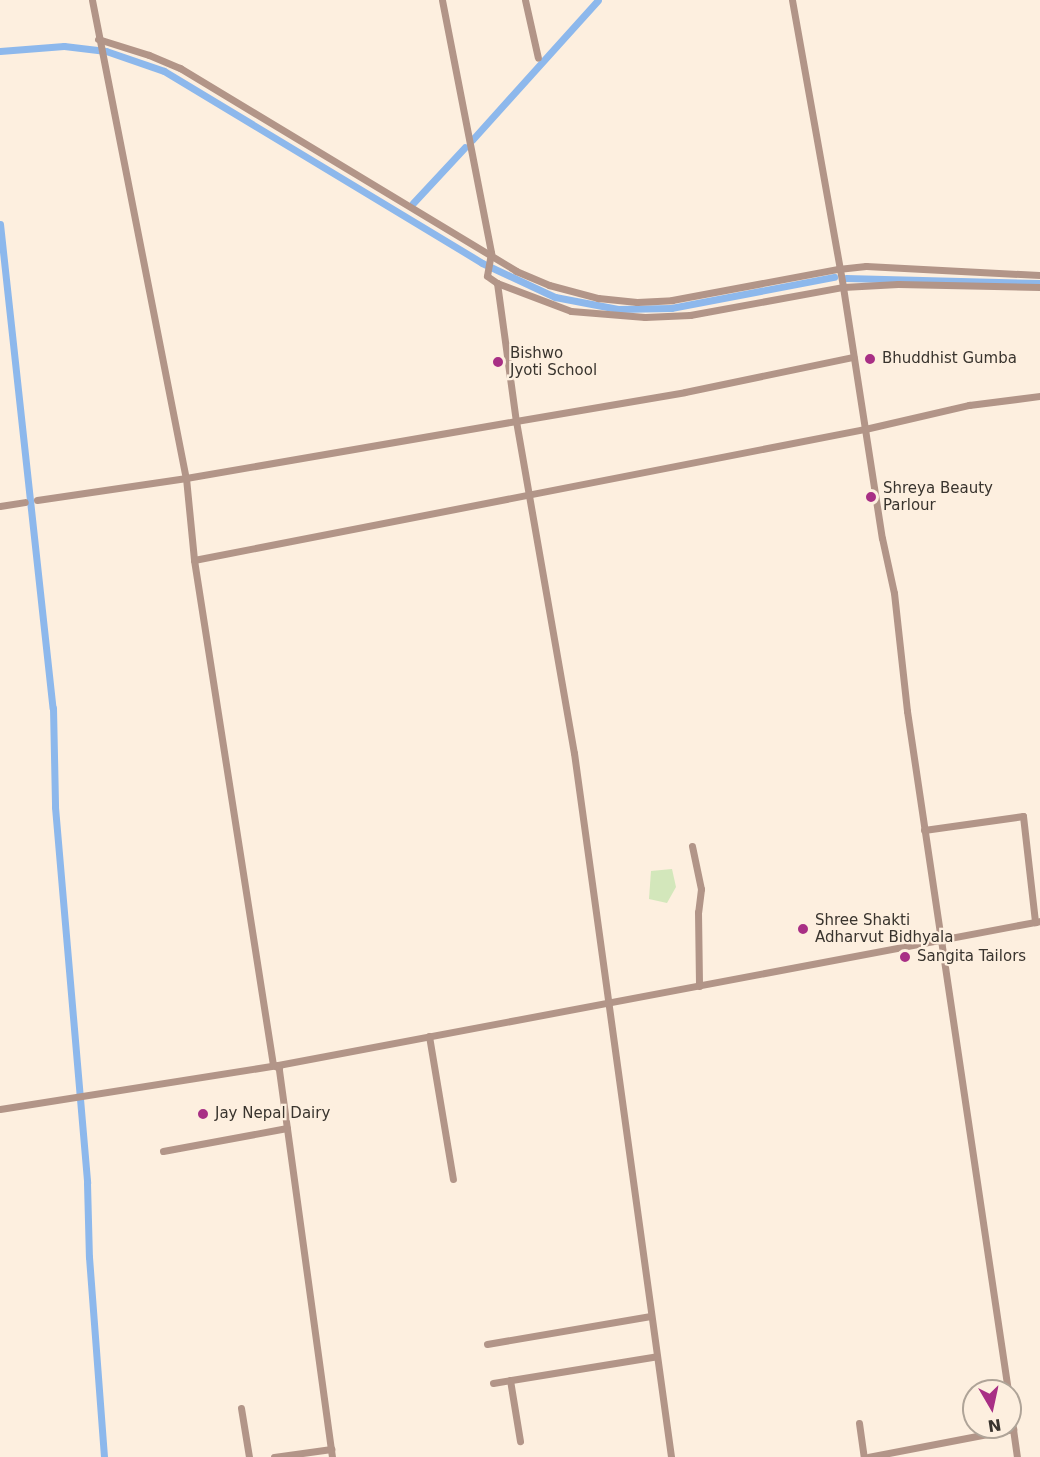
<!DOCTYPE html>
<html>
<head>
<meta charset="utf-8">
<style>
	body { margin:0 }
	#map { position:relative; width:1040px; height:1457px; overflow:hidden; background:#fdefdf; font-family:"DejaVu Sans",sans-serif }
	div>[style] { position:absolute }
	.green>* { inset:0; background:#d3e7bb }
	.canal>* { height:7px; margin:-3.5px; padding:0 3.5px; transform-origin:3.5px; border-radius:3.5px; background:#8db8ec }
	.minor>* { height:7px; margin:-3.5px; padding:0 3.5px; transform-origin:3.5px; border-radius:3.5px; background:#b29588 }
	.dots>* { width:16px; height:16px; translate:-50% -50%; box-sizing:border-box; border:3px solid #fdefdf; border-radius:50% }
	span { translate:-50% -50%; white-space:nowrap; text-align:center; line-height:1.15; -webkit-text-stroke:4.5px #fdefdf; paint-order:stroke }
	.poi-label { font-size:15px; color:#39342e }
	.left { translate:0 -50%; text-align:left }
	.north { position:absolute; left:962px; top:1379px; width:60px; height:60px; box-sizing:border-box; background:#fdefdf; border:2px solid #afa498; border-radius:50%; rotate:171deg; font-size:16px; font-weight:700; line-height:24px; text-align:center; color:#39342e }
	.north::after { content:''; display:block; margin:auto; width:21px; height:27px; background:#a82f85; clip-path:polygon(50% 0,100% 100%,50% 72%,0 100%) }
</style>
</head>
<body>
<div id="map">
	<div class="green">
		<i style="clip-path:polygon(672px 869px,676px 887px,667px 903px,649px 899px,651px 871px)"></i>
	</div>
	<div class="canal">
		<i style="left:0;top:51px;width:64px;rotate:-4.5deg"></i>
		<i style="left:64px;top:46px;width:42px;rotate:6.8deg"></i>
		<i style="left:106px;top:51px;width:61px;rotate:19deg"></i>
		<i style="left:164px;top:71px;width:371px;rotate:31.1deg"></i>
		<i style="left:482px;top:263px;width:81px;rotate:25deg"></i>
		<i style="left:555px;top:297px;width:64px;rotate:10.8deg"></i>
		<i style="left:618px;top:309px;width:53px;rotate:-1.1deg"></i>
		<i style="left:671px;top:308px;width:166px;rotate:-10.8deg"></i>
		<i style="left:472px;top:140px;width:188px;rotate:-48deg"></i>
		<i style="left:413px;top:203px;width:76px;rotate:-47.1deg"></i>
		<i style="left:0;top:224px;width:487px;rotate:83.8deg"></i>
		<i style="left:53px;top:708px;width:99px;rotate:88.8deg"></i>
		<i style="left:55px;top:807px;width:377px;rotate:85.1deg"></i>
		<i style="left:87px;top:1183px;width:74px;rotate:88.5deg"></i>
		<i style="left:89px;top:1257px;width:201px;rotate:85.7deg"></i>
		<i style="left:846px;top:278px;width:194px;rotate:1.5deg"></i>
	</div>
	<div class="minor">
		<i style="left:92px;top:0;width:487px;rotate:78.9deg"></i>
		<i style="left:186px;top:478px;width:82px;rotate:84.4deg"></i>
		<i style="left:442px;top:0;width:258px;rotate:79deg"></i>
		<i style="left:491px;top:253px;width:23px;rotate:100deg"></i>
		<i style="left:487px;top:276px;width:12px;rotate:35deg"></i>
		<i style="left:497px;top:283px;width:79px;rotate:20.7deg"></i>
		<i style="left:571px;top:311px;width:74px;rotate:4.6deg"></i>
		<i style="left:645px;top:317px;width:45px;rotate:-2.5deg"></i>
		<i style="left:690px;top:315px;width:156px;rotate:-10.4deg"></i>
		<i style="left:843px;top:287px;width:55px;rotate:-3.1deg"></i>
		<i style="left:898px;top:284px;width:142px;rotate:1.2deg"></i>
		<i style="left:525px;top:0;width:59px;rotate:77.4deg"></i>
		<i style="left:792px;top:0;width:291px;rotate:79.9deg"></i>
		<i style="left:843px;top:287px;width:254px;rotate:81.2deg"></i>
		<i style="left:882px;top:538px;width:56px;rotate:77.7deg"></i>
		<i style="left:894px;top:593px;width:119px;rotate:83.7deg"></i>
		<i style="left:907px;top:711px;width:687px;rotate:81.55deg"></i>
		<i style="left:98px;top:39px;width:53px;rotate:17.4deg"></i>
		<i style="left:149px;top:55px;width:34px;rotate:23deg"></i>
		<i style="left:180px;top:68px;width:393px;rotate:31.1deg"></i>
		<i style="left:516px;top:271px;width:36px;rotate:23deg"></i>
		<i style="left:549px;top:285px;width:51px;rotate:14.9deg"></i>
		<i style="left:598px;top:298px;width:39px;rotate:6deg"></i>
		<i style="left:637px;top:302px;width:35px;rotate:-3deg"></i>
		<i style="left:672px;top:300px;width:169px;rotate:-10.6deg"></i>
		<i style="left:838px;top:269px;width:28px;rotate:-6deg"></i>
		<i style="left:866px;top:266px;width:174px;rotate:3deg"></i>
		<i style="left:497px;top:283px;width:139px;rotate:82.2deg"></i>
		<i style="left:516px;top:421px;width:171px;rotate:-9.7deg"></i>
		<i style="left:685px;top:392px;width:172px;rotate:-11.8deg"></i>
		<i style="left:37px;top:500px;width:151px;rotate:-8.4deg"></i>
		<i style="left:186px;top:478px;width:335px;rotate:-9.8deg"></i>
		<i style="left:516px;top:421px;width:337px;rotate:80.1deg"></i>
		<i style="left:574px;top:753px;width:711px;rotate:82.15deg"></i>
		<i style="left:0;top:506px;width:25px;rotate:-9deg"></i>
		<i style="left:924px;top:830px;width:100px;rotate:-8deg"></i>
		<i style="left:1023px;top:816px;width:107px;rotate:83.5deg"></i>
		<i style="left:692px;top:846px;width:44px;rotate:78.2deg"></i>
		<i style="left:701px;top:889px;width:23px;rotate:97deg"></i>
		<i style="left:698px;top:912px;width:74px;rotate:89.2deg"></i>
		<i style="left:429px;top:1036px;width:145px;rotate:80.5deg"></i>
		<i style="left:0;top:1109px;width:281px;rotate:-9deg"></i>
		<i style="left:278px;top:1065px;width:775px;rotate:-10.7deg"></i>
		<i style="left:163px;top:1151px;width:126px;rotate:-10.5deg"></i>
		<i style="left:487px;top:1344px;width:166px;rotate:-9.7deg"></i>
		<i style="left:510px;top:1380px;width:62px;rotate:80.7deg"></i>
		<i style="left:493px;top:1383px;width:166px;rotate:-9.3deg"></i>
		<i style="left:241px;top:1408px;width:50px;rotate:80.7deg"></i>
		<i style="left:1010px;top:1408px;width:49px;rotate:81.9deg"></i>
		<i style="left:859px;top:1423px;width:34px;rotate:82deg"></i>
		<i style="left:274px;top:1457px;width:58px;rotate:-8deg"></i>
		<i style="left:332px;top:1457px;width:393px;rotate:-97.8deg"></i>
		<i style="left:279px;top:1068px;width:7px;rotate:-153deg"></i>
		<i style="left:273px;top:1065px;width:511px;rotate:-98.89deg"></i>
		<i style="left:194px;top:560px;width:684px;rotate:-11.05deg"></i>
		<i style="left:865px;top:429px;width:107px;rotate:-13deg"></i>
		<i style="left:969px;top:405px;width:72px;rotate:-7.2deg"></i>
		<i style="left:868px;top:1457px;width:148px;rotate:-10.9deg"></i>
	</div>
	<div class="dots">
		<i style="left:870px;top:359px;background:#a82f85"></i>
		<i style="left:498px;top:362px;background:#a82f85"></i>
		<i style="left:871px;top:497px;background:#a82f85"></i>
		<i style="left:803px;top:929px;background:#a82f85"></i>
		<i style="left:905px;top:957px;background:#a82f85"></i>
		<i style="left:203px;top:1114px;background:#a82f85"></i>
	</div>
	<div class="poi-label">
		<span class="left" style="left:510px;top:362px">Bishwo<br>Jyoti School</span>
		<span class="left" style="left:882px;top:359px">Bhuddhist Gumba</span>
		<span class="left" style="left:883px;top:497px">Shreya Beauty<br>Parlour</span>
		<span class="left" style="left:815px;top:929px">Shree Shakti<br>Adharvut Bidhyala</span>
		<span class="left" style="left:917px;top:957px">Sangita Tailors</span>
		<span class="left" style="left:215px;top:1114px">Jay Nepal Dairy</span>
	</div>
	<div class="north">N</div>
</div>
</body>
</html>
